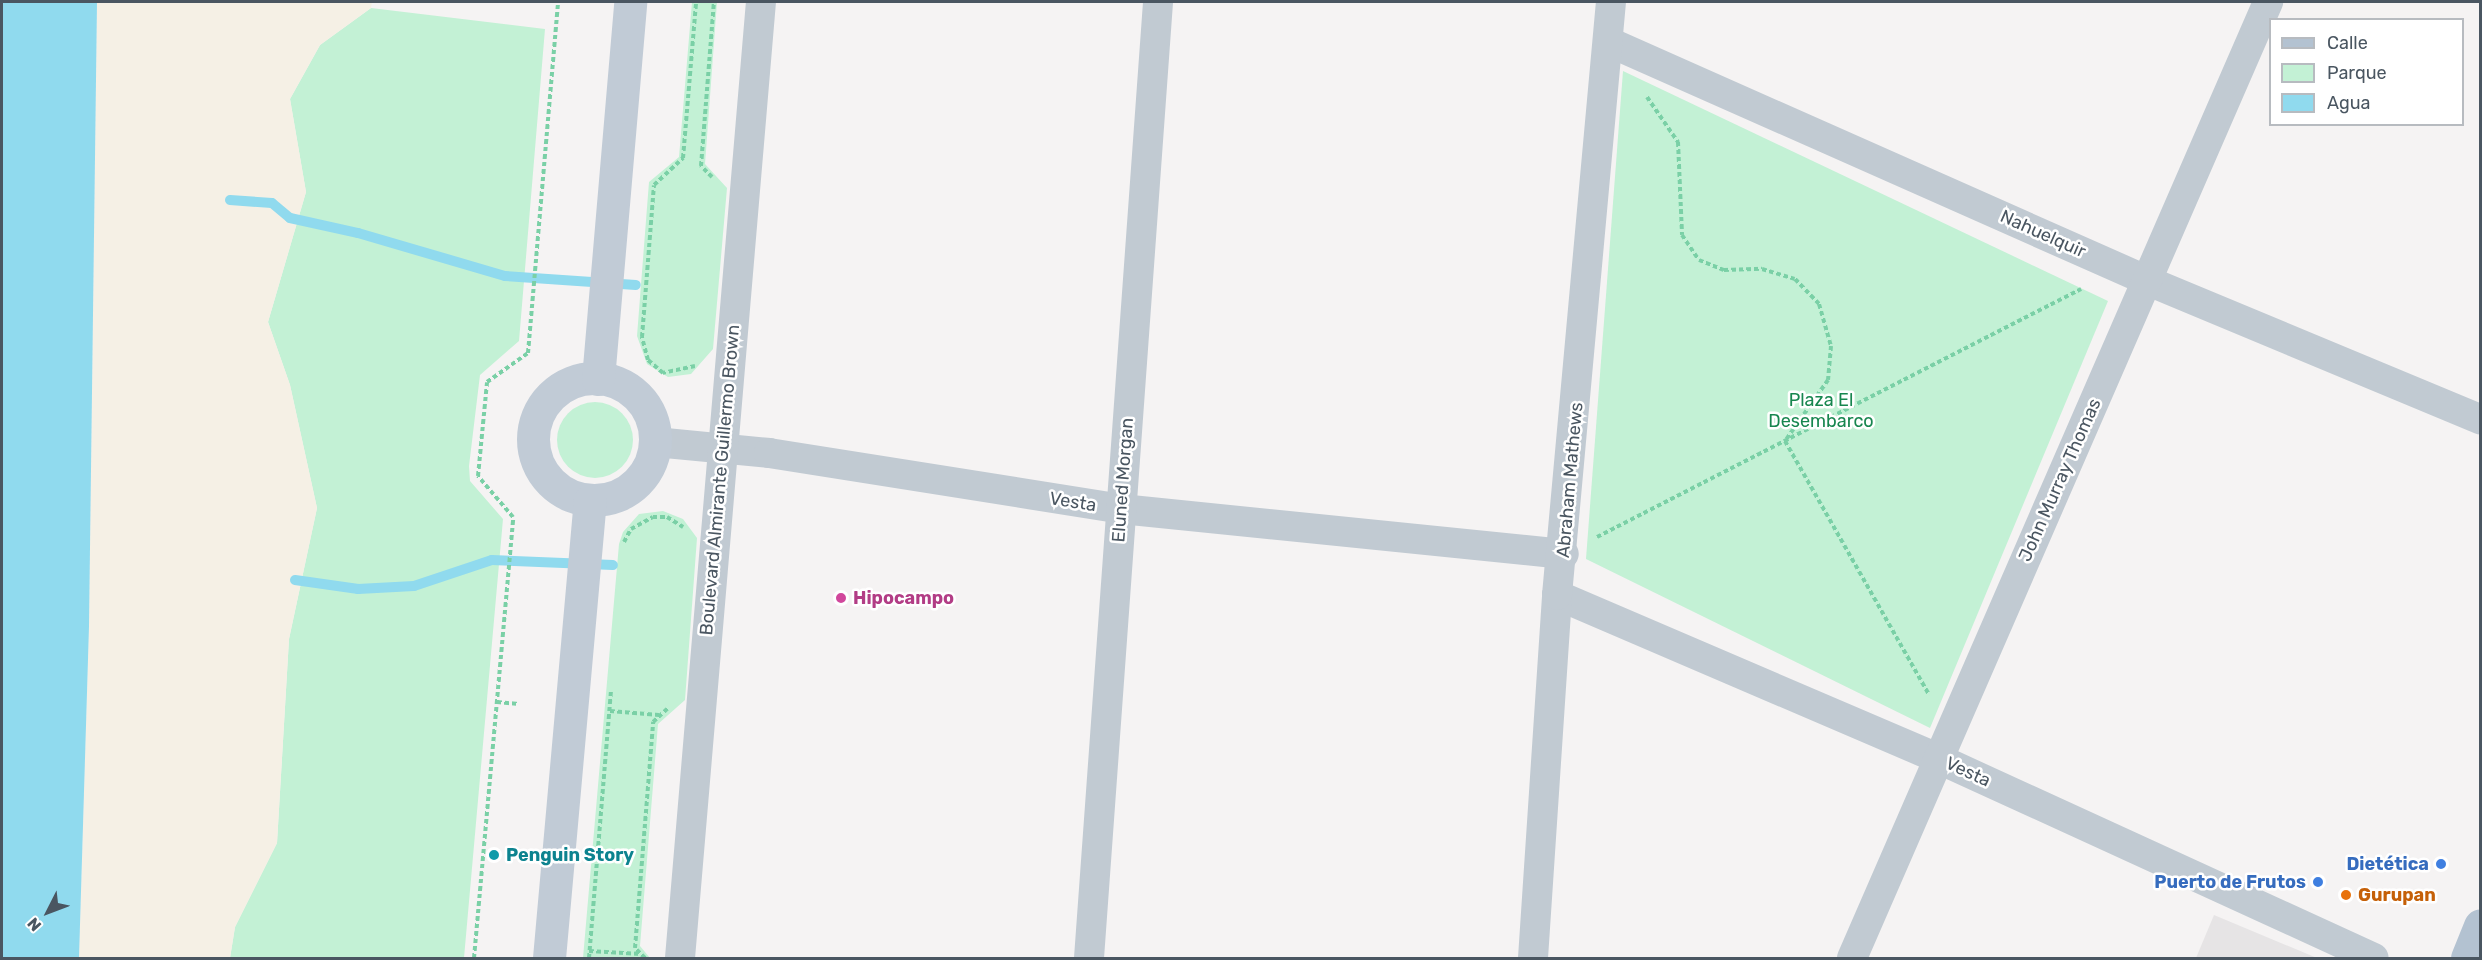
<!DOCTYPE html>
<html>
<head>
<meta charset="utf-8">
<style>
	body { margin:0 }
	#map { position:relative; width:2482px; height:960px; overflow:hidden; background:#f5f3f3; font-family:Rubik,sans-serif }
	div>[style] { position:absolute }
	.education>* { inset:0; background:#e6e4e5 }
	.green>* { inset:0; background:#c3f1d5 }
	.round { border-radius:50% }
	.sand>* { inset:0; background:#f5f0e5 }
	.water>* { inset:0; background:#90daee }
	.stream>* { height:10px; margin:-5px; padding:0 5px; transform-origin:5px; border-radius:5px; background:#90daee }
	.path>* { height:4px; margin-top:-2px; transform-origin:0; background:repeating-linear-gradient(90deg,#7ad0a6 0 4.5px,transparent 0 7.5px) }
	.minor>* { height:30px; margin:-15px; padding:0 15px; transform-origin:15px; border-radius:15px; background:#c1cad2 }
	.secondary>* { height:33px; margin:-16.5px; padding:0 16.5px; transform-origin:16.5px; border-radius:16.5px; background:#c1cbd6 }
	.secondary>.ring { margin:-16.5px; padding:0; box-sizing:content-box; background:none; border:33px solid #c1cbd6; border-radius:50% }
	.primary>* { height:33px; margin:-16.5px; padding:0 16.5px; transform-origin:16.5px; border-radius:16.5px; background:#b3c2d1 }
	.dots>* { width:16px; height:16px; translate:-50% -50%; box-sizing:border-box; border:3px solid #fff; border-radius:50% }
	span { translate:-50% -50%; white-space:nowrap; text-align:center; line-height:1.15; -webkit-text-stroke:5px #fff; paint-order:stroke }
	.street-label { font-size:18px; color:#4a5661 }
	.park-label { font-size:18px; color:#17864f }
	.hotel-label { font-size:18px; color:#b23c85; font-weight:700 }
	.left { translate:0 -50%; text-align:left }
	.culture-label { font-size:18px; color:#0d838f; font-weight:700 }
	.shop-label { font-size:18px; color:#366cbe; font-weight:700 }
	.right { translate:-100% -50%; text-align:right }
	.food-label { font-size:18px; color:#c56008; font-weight:700 }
	.frame { position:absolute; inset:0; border:3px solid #4a5661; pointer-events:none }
	.legend { position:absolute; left:2269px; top:18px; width:195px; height:108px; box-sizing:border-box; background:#fff; border:2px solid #b7bbc0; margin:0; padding:8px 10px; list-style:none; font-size:18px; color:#4a5661 }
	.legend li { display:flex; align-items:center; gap:12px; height:30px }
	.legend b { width:30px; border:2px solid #b7bbc0 }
	.north { position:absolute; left:18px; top:882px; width:60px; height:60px; -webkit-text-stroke:4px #fff; paint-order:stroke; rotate:228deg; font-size:16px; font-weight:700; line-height:24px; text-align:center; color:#4a5661 }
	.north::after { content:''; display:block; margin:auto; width:21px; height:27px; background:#4a5661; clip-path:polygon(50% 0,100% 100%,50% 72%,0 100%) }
</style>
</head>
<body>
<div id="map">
	<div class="education">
		<i style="clip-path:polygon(2214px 915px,2317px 958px,2196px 958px)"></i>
	</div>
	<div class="green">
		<i style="clip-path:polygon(692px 2px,717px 2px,705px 164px,727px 188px,713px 349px,691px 374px,668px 377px,647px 364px,637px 336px,649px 182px,679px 157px)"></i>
		<i style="clip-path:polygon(371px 8px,545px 29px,519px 341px,480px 375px,469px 466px,470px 481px,503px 519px,464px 958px,230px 958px,235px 927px,277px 843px,289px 639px,317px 508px,290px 385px,268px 322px,306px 192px,290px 99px,320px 45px)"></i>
		<i style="clip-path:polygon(1623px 71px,2108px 301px,1930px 728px,1586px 559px)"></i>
		<i class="round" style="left:557px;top:402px;width:76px;height:76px"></i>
		<i style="clip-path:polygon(663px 511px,683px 519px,697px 538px,685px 700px,658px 724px,640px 946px,650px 958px,583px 958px,619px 544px,623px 532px,639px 514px)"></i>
	</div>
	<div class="sand">
		<i style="clip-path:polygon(97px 2px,372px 2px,371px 8px,320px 45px,290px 99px,306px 192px,268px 322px,290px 385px,317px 508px,289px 639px,277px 843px,235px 927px,230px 958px,79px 958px,89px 626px)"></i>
	</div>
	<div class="water">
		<i style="clip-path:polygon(2px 2px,97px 2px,89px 626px,79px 958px,2px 958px)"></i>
	</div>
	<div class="stream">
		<i style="left:230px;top:200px;width:42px;rotate:4.1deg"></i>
		<i style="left:272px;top:203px;width:23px;rotate:40deg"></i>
		<i style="left:290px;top:218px;width:70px;rotate:12.4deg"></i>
		<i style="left:358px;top:233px;width:153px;rotate:16.3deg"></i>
		<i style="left:505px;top:276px;width:131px;rotate:3.9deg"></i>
		<i style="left:295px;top:580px;width:64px;rotate:8.1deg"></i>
		<i style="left:358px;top:589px;width:56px;rotate:-3.1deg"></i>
		<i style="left:414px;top:586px;width:82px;rotate:-18.4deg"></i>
		<i style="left:492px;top:560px;width:121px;rotate:2.4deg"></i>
	</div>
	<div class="path">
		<i style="left:1647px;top:97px;width:55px;rotate:55.4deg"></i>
		<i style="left:1678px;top:142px;width:93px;rotate:87.5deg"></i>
		<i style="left:1682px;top:235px;width:30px;rotate:56deg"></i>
		<i style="left:1699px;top:260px;width:27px;rotate:22deg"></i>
		<i style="left:1724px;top:270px;width:38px;rotate:-2deg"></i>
		<i style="left:1762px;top:269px;width:34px;rotate:17deg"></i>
		<i style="left:1795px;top:279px;width:35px;rotate:46deg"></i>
		<i style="left:1819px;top:304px;width:44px;rotate:74.1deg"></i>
		<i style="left:1831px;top:346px;width:34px;rotate:95deg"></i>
		<i style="left:1828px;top:380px;width:75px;rotate:125.2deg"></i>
		<i style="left:1785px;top:441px;width:292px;rotate:60.4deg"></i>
		<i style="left:712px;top:177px;width:16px;rotate:-135deg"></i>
		<i style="left:701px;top:166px;width:165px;rotate:-85.5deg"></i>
		<i style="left:695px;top:366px;width:33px;rotate:168deg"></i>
		<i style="left:663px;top:373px;width:20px;rotate:-139deg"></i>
		<i style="left:648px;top:360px;width:24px;rotate:-105deg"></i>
		<i style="left:642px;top:337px;width:152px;rotate:-85.5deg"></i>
		<i style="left:654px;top:185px;width:40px;rotate:-43deg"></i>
		<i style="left:683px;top:158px;width:157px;rotate:-85.2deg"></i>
		<i style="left:1597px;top:537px;width:544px;rotate:-27.13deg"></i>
		<i style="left:624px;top:542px;width:15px;rotate:-62deg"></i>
		<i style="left:631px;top:529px;width:25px;rotate:-29deg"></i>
		<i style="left:653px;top:517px;width:14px"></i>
		<i style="left:667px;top:517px;width:19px;rotate:32deg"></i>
		<i style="left:497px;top:702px;width:22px;rotate:5deg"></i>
		<i style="left:610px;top:711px;width:49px;rotate:4.7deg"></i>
		<i style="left:589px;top:951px;width:52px;rotate:3.3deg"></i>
		<i style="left:474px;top:958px;width:443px;rotate:-84.9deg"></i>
		<i style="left:513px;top:517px;width:54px;rotate:-130.5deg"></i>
		<i style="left:478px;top:476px;width:94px;rotate:-84.5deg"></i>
		<i style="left:487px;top:382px;width:50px;rotate:-35.3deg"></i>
		<i style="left:528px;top:353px;width:352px;rotate:-85.1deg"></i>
		<i style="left:589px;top:958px;width:269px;rotate:-85.3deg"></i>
		<i style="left:645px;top:958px;width:14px;rotate:-135deg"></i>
		<i style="left:635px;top:948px;width:227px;rotate:-85.4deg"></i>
		<i style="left:653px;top:722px;width:21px;rotate:-43deg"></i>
	</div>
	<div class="minor">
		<i style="left:1609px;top:42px;width:590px;rotate:23.91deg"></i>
		<i style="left:2148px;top:281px;width:360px;rotate:22.6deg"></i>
		<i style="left:655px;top:442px;width:115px;rotate:5.5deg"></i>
		<i style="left:769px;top:453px;width:356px;rotate:9deg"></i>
		<i style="left:1121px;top:509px;width:445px;rotate:5.8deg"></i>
		<i style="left:1557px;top:595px;width:416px;rotate:23.2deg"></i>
		<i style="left:1939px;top:759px;width:478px;rotate:24.6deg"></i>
		<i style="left:680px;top:958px;width:959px;rotate:-85.16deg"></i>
		<i style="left:1089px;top:958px;width:958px;rotate:-85.87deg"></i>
		<i style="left:1533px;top:958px;width:364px;rotate:-86.2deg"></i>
		<i style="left:1557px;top:595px;width:595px;rotate:-84.8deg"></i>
		<i style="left:1852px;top:958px;width:1043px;rotate:-66.48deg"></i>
	</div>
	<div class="secondary">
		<i class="ring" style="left:533px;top:378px;width:89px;height:89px"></i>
		<i style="left:598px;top:379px;width:378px;rotate:-85.1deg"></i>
		<i style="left:549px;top:958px;width:459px;rotate:-84.9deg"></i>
	</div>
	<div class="primary">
		<i style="left:2467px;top:958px;width:35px;rotate:-68deg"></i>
	</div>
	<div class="dots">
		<i style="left:841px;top:598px;background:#d1479c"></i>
		<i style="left:494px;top:855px;background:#0f9aa8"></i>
		<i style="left:2441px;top:864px;background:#3f7fe0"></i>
		<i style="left:2318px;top:882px;background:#3f7fe0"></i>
		<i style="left:2346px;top:895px;background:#e8710a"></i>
	</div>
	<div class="street-label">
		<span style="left:2043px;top:234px;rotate:24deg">Nahuelquir</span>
		<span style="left:720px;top:480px;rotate:-85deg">Boulevard Almirante Guillermo Brown</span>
		<span style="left:1123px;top:480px;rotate:-86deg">Eluned Morgan</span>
		<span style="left:1570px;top:480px;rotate:-85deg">Abraham Mathews</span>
		<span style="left:2060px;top:480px;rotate:-66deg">John Murray Thomas</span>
		<span style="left:1073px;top:502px;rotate:9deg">Vesta</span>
		<span style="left:1968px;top:772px;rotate:25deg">Vesta</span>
	</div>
	<div class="park-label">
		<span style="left:1821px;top:411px">Plaza El<br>Desembarco</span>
	</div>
	<div class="hotel-label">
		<span class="left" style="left:853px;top:598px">Hipocampo</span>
	</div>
	<div class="culture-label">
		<span class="left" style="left:506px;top:855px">Penguin Story</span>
	</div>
	<div class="shop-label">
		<span class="right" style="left:2429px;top:864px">Dietética</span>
		<span class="right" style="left:2306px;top:882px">Puerto de Frutos</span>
	</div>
	<div class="food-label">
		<span class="left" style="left:2358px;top:895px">Gurupan</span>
	</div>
	<div class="frame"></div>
	<ul class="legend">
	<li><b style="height:8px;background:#b3c2d1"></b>Calle</li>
	<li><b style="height:16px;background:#c3f1d5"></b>Parque</li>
	<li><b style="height:16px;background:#90daee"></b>Agua</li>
	</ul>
	<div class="north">N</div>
</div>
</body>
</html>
